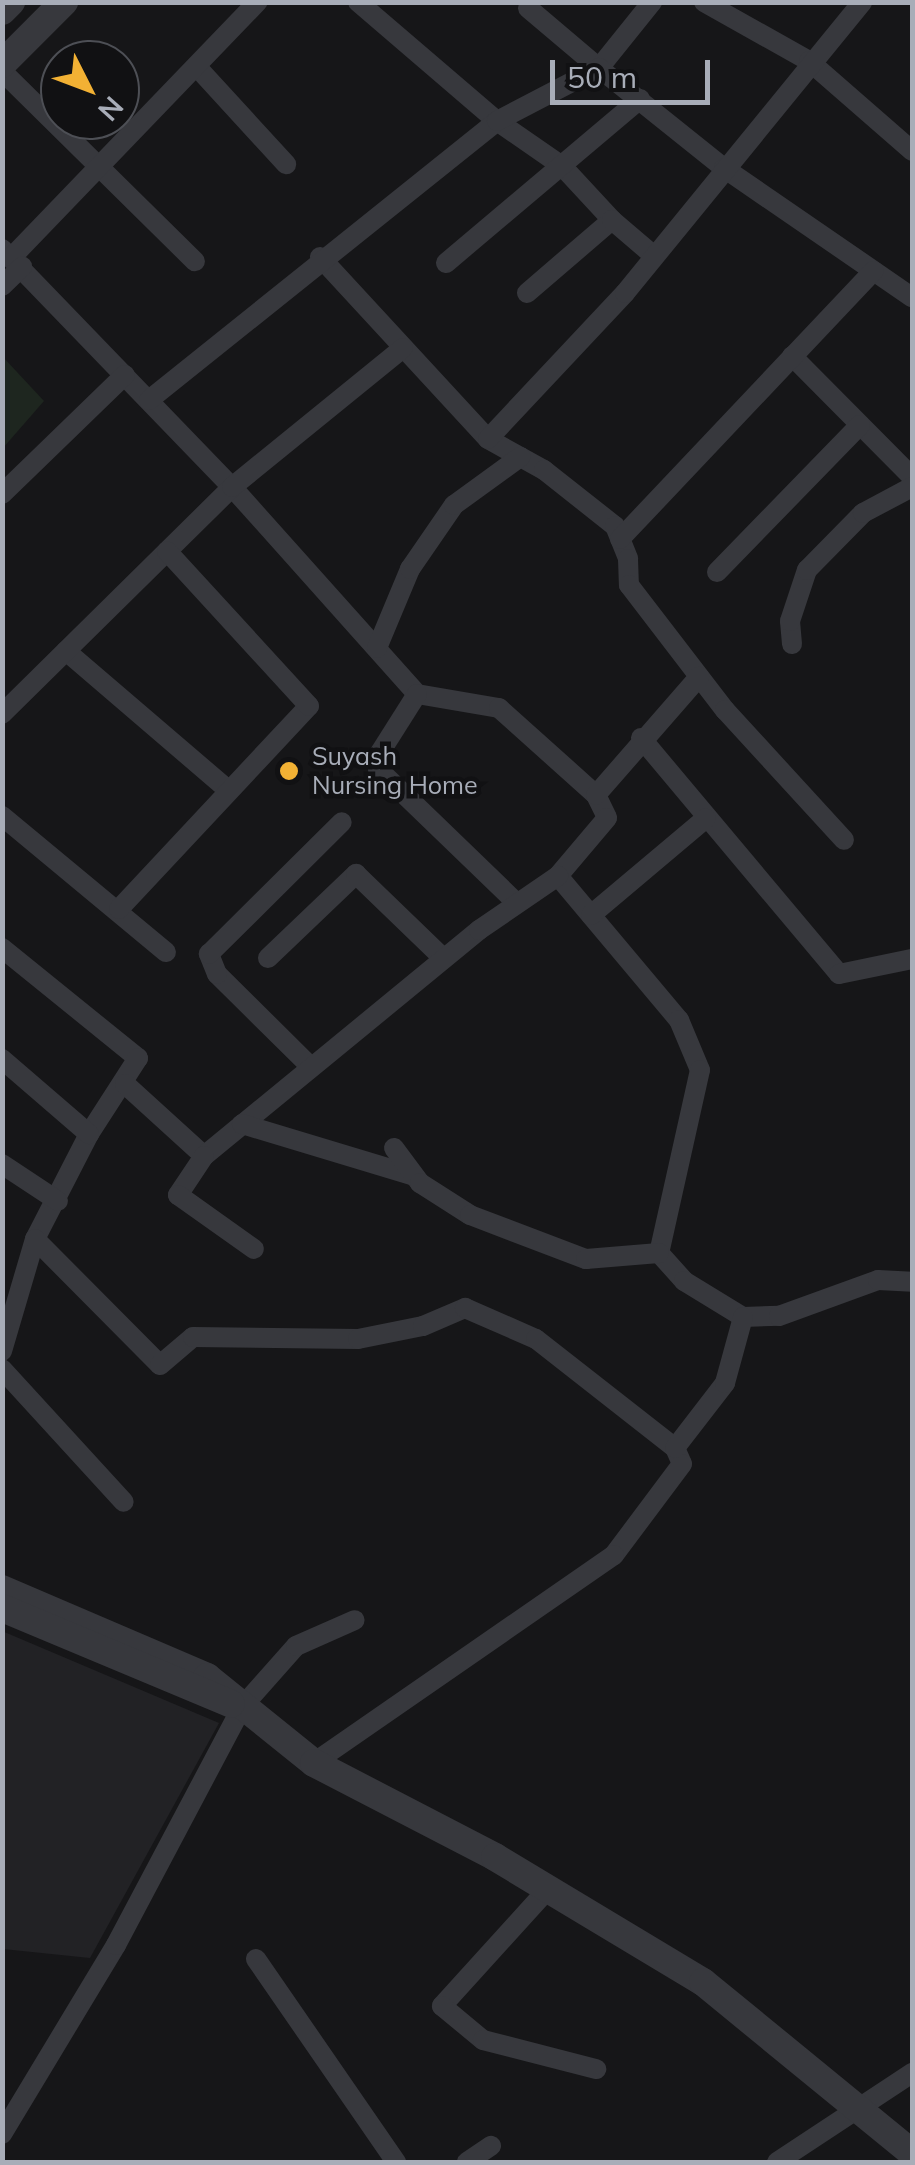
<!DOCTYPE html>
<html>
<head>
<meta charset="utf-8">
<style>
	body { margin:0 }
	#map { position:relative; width:915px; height:2165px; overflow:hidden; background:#161618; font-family:Mulish,sans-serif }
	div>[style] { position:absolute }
	.built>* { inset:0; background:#222225 }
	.green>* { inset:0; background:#1e261f }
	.minor>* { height:20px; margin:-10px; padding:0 10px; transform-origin:10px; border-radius:10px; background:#37383d }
	.tertiary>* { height:28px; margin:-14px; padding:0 14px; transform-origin:14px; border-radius:14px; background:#37383d }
	.dots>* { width:28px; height:28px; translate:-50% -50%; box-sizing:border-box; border:5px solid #111113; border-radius:50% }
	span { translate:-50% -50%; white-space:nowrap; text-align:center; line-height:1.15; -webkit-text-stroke:9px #111113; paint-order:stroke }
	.poi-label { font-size:25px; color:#a8adb8 }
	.left { translate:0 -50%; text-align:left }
	.frame { position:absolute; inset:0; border:5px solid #a8adb8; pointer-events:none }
	.north { position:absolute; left:40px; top:40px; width:100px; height:100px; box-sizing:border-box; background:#111113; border:2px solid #4d4f55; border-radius:50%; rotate:132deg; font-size:28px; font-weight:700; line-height:40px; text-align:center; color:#a8adb8 }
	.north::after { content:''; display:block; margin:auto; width:35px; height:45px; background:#f2b134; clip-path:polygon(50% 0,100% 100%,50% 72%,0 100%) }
	.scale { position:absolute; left:550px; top:60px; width:160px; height:45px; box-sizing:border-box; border:5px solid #a8adb8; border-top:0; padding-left:12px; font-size:30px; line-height:35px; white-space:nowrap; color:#a8adb8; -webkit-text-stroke:8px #111113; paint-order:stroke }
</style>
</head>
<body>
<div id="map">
	<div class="built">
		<i style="clip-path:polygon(2px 1631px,219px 1723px,90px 1958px,3px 1949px)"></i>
	</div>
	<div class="green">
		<i style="clip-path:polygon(3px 357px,44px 401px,3px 448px)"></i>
	</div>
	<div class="minor">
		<i style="left:358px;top:2px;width:183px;rotate:40.6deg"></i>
		<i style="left:497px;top:121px;width:79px;rotate:34.7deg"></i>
		<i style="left:562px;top:166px;width:74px;rotate:47.2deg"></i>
		<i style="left:704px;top:2px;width:120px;rotate:29.3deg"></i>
		<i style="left:809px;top:61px;width:137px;rotate:41.1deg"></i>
		<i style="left:528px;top:8px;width:93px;rotate:40.2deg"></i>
		<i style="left:599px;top:68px;width:85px;rotate:-51.2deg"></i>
		<i style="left:197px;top:67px;width:132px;rotate:47.5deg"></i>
		<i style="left:2px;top:71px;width:271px;rotate:44.6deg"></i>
		<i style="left:2px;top:249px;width:331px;rotate:46deg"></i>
		<i style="left:232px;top:487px;width:278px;rotate:48.2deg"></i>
		<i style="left:417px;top:694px;width:83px;rotate:9.7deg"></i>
		<i style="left:499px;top:708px;width:130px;rotate:41.9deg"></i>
		<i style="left:596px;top:795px;width:25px;rotate:64deg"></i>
		<i style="left:607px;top:818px;width:76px;rotate:130.2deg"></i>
		<i style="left:558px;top:876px;width:188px;rotate:50deg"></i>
		<i style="left:679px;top:1020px;width:54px;rotate:67.2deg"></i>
		<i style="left:700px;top:1070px;width:188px;rotate:102.6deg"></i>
		<i style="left:659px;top:1253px;width:38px;rotate:48deg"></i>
		<i style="left:684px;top:1281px;width:69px;rotate:31.4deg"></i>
		<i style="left:743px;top:1317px;width:36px;rotate:-2deg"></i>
		<i style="left:779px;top:1316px;width:105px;rotate:-20deg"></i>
		<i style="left:878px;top:1280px;width:34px;rotate:3deg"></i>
		<i style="left:12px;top:257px;width:354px;rotate:-46.1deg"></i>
		<i style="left:320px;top:257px;width:248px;rotate:47.3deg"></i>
		<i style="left:488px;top:439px;width:64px;rotate:29deg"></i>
		<i style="left:544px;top:470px;width:90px;rotate:38.3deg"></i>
		<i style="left:615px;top:526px;width:35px;rotate:68deg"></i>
		<i style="left:628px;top:559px;width:26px;rotate:88deg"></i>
		<i style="left:629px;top:585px;width:158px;rotate:52.5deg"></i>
		<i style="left:725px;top:710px;width:176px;rotate:47.5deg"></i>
		<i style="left:446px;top:263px;width:254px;rotate:-40.2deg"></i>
		<i style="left:2px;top:286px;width:28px;rotate:-44deg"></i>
		<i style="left:527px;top:293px;width:112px;rotate:-40.7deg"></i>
		<i style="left:612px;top:220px;width:54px;rotate:40.5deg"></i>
		<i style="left:792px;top:356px;width:170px;rotate:45.2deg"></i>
		<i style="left:149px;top:400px;width:446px;rotate:-38.7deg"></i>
		<i style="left:497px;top:121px;width:115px;rotate:-27.5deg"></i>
		<i style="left:599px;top:68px;width:160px;rotate:38.7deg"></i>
		<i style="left:724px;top:168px;width:228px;rotate:34.5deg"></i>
		<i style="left:488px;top:439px;width:200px;rotate:-46.8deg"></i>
		<i style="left:625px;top:293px;width:375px;rotate:-50.8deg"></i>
		<i style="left:2px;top:494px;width:171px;rotate:-44.1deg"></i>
		<i style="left:620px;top:539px;width:369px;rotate:-46.6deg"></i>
		<i style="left:717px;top:572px;width:205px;rotate:-45.8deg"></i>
		<i style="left:792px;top:644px;width:23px;rotate:-95deg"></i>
		<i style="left:790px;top:621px;width:54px;rotate:-71.6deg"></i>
		<i style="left:807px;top:570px;width:80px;rotate:-45.5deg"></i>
		<i style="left:863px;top:513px;width:55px;rotate:-28deg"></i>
		<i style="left:377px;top:648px;width:86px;rotate:-67.3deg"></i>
		<i style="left:410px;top:569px;width:78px;rotate:-55.5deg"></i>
		<i style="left:454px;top:505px;width:82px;rotate:-36deg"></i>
		<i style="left:66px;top:651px;width:213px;rotate:40.6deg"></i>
		<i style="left:417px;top:694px;width:71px;rotate:122.3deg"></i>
		<i style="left:379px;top:754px;width:15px;rotate:94deg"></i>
		<i style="left:378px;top:769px;width:193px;rotate:44deg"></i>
		<i style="left:2px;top:714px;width:323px;rotate:-44.6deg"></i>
		<i style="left:232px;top:487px;width:220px;rotate:-39.1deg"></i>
		<i style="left:641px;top:738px;width:308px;rotate:50deg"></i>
		<i style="left:839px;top:974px;width:75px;rotate:-11.6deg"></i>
		<i style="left:596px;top:795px;width:157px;rotate:-48.9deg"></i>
		<i style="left:2px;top:816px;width:213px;rotate:39.7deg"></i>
		<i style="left:119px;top:909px;width:278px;rotate:-46.9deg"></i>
		<i style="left:309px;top:706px;width:210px;rotate:-132.5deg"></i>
		<i style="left:591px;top:915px;width:150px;rotate:-40.1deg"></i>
		<i style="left:2px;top:948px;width:175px;rotate:39deg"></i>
		<i style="left:138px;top:1058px;width:90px;rotate:122.8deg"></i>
		<i style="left:89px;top:1134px;width:118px;rotate:117.2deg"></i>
		<i style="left:35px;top:1239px;width:117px;rotate:106.4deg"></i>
		<i style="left:268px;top:958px;width:122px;rotate:-43.7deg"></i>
		<i style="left:356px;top:874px;width:121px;rotate:44deg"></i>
		<i style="left:2px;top:1059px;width:115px;rotate:40.8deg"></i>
		<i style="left:311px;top:1067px;width:132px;rotate:-135.3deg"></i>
		<i style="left:217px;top:974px;width:22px;rotate:-112deg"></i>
		<i style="left:209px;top:954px;width:187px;rotate:-44.8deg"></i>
		<i style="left:125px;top:1084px;width:107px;rotate:42.3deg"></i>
		<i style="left:204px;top:1156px;width:356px;rotate:-39.4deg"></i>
		<i style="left:479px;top:930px;width:96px;rotate:-34.4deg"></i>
		<i style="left:242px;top:1124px;width:180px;rotate:16.8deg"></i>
		<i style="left:394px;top:1148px;width:44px;rotate:53.4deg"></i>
		<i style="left:420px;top:1183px;width:59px;rotate:32.6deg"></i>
		<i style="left:470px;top:1215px;width:124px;rotate:20.8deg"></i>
		<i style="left:586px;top:1259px;width:73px;rotate:-4.7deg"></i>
		<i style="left:204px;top:1156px;width:47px;rotate:123.7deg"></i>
		<i style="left:178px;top:1195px;width:93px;rotate:35.4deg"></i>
		<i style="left:2px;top:1164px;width:67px;rotate:33.5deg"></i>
		<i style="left:35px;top:1239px;width:177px;rotate:45.2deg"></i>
		<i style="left:160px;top:1365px;width:43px;rotate:-40.3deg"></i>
		<i style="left:193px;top:1337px;width:165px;rotate:0.7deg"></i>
		<i style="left:358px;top:1339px;width:66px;rotate:-11.3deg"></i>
		<i style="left:423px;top:1326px;width:46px;rotate:-23.2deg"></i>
		<i style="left:465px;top:1308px;width:77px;rotate:23.6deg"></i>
		<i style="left:536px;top:1339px;width:177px;rotate:38.1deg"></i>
		<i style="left:675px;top:1448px;width:17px;rotate:66deg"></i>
		<i style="left:682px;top:1464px;width:114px;rotate:126.8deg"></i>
		<i style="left:614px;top:1555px;width:365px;rotate:145.3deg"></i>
		<i style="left:2px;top:1369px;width:180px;rotate:47.5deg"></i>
		<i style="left:675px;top:1448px;width:82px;rotate:-52.4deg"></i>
		<i style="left:725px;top:1383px;width:68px;rotate:-74.7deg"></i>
		<i style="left:548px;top:1889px;width:158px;rotate:132.2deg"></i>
		<i style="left:442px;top:2006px;width:53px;rotate:39.7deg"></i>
		<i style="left:483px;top:2040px;width:117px;rotate:14.4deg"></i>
		<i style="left:256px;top:1959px;width:247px;rotate:55.4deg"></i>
		<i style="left:2px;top:2134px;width:221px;rotate:-58.9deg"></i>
		<i style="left:116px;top:1945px;width:269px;rotate:-62.1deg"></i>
		<i style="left:242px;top:1707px;width:81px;rotate:-48.5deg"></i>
		<i style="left:296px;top:1646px;width:64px;rotate:-23.8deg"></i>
		<i style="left:467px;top:2162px;width:29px;rotate:-34deg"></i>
		<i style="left:777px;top:2162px;width:162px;rotate:-33.4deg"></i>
	</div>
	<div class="tertiary">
		<i style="left:2px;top:11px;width:13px;rotate:-45deg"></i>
		<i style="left:2px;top:64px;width:88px;rotate:-45deg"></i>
		<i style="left:2px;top:1589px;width:223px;rotate:23.2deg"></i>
		<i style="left:207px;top:1677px;width:137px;rotate:38.8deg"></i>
		<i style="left:314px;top:1763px;width:204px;rotate:27.4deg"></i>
		<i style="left:495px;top:1857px;width:243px;rotate:31deg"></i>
		<i style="left:703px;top:1982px;width:270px;rotate:39.3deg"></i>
		<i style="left:2px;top:1608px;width:248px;rotate:22.7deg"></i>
	</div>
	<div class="dots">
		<i style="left:289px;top:771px;background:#f2b134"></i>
	</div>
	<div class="poi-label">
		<span class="left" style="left:312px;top:771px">Suyash<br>Nursing Home</span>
	</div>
	<div class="frame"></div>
	<div class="north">N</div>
	<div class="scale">50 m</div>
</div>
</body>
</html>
